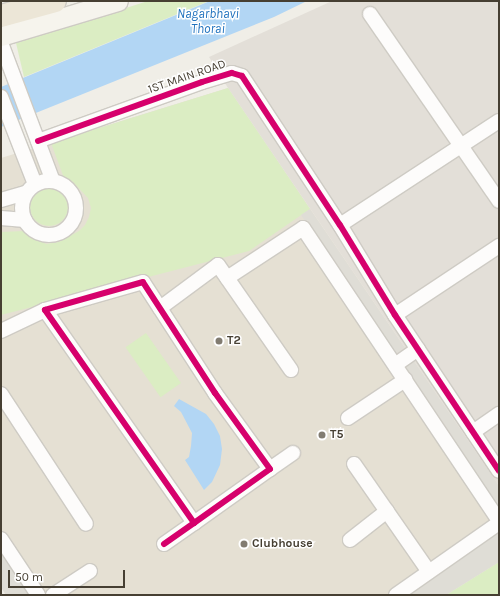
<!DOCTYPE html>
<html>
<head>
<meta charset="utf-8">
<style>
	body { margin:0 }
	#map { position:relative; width:500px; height:596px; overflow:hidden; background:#f0eee7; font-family:Karla,sans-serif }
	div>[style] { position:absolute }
	.residential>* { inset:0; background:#e5e0d3 }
	.industrial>* { inset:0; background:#e3dfd8 }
	.green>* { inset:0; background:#dbedc3; transform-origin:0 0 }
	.round { border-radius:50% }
	.parking>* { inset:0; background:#dfddd6 }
	.water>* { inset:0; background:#b2d6f4 }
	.roads { filter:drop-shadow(1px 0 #cecbc4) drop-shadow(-1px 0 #cecbc4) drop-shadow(0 1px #cecbc4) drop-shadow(0 -1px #cecbc4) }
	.street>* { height:14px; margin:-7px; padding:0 7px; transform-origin:7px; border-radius:7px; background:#fdfcfb }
	.street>.ring { margin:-7px; padding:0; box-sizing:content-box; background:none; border:14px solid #fdfcfb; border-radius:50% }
	.secondary>* { height:19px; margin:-9.5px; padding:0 9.5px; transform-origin:9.5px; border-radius:9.5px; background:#f6f4ed }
	.highway>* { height:22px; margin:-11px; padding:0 11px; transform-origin:11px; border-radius:11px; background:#ece6d7 }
	.cycleway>* { height:6px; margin:-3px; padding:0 3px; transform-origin:3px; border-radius:3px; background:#d6006c }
	.dots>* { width:11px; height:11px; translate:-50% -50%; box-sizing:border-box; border:2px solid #fff; border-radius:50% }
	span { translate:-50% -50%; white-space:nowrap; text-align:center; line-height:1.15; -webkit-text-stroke:3px #fff; paint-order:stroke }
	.street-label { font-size:12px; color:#463f32 }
	.poi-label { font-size:12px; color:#463f32; font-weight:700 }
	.left { translate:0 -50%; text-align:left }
	.water-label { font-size:13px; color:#2072be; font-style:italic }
	.frame { position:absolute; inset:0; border:2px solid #463f32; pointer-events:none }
	.scale { position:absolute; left:8px; top:570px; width:117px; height:18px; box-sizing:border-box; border:2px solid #463f32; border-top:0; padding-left:5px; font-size:12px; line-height:14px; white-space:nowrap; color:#463f32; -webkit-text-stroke:3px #fff; paint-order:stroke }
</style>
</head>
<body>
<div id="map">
	<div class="residential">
		<i style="clip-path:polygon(228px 88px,499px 486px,499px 562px,446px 595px,6px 595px,1px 587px,1px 158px)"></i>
	</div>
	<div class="industrial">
		<i style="clip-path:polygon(332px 1px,499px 1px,499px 486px,228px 88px,209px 57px)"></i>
	</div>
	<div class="green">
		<i style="clip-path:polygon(148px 1px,209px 1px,24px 77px,16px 43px)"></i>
		<i style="clip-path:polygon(228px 88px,310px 209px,249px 251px,1px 315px,1px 232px,25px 231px,46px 244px,59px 242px,79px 231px,85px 225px,89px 217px,91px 208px,88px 198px,72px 181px,64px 178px,51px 143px)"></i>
		<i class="round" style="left:30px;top:188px;width:38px;height:38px"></i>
		<i style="left:146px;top:333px;width:61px;height:25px;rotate:55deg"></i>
		<i style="clip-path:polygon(499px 562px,499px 595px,446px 595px)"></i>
	</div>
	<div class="parking">
		<i style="clip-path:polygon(310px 209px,499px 486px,499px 511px,301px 215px)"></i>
		<i style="clip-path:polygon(499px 528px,499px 562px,446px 595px,403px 595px)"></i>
		<i style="clip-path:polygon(1px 547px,33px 595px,6px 595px,1px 587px)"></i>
	</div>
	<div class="water">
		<i style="clip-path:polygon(210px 1px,307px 1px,274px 17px,1px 127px,1px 87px)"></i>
		<i style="clip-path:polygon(179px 399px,206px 414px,214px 424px,220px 436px,222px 449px,220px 465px,212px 482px,204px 490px,185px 460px,189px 457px,191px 446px,192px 433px,181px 412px,174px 406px)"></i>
	</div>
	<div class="roads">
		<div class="street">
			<i style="left:370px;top:14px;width:227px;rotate:55.4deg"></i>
			<i style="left:1px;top:43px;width:147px;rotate:69.4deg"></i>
			<i style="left:1px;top:97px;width:93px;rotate:68.7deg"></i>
			<i style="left:38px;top:141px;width:174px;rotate:-19.8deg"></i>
			<i style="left:202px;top:82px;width:31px;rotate:-17deg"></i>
			<i style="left:232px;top:73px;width:10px;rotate:17deg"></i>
			<i style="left:242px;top:76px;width:178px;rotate:56.7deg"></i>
			<i style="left:340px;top:225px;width:105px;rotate:58.6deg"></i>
			<i style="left:395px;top:315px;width:187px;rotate:56.3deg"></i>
			<i class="ring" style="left:22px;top:181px;width:40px;height:40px"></i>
			<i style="left:1px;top:200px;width:26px;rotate:-16deg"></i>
			<i style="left:1px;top:218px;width:24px;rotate:5deg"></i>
			<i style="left:340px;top:225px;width:190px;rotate:-33.2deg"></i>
			<i style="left:227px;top:278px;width:91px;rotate:-33.3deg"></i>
			<i style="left:303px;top:228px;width:353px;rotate:56.2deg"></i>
			<i style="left:160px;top:308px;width:72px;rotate:-36.6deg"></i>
			<i style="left:218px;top:265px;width:128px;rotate:55.2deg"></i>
			<i style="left:395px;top:315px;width:125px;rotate:-33.6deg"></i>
			<i style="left:1px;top:331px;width:49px;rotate:-25.5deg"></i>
			<i style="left:395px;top:365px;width:28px;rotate:-35deg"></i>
			<i style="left:1px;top:394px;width:155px;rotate:56.8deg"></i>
			<i style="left:348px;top:418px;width:69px;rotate:-33.7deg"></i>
			<i style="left:473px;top:432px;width:32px;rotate:-35deg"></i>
			<i style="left:354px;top:464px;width:131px;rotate:55.2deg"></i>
			<i style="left:270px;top:469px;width:28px;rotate:-35deg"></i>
			<i style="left:1px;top:539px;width:67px;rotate:56.5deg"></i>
			<i style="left:350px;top:540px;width:47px;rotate:-38.1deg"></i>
			<i style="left:164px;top:544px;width:37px;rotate:-35deg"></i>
			<i style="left:194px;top:523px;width:93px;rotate:-35.4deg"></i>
			<i style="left:270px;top:469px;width:94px;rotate:-125.9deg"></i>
			<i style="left:215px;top:393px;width:132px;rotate:-123deg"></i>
			<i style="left:143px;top:282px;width:102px;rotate:164.1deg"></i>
			<i style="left:45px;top:310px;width:260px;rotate:55deg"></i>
			<i style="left:53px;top:595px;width:44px;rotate:-33deg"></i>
			<i style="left:396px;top:595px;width:126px;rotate:-35deg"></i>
		</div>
		<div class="secondary">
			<i style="left:1px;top:36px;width:122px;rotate:-16.7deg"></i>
		</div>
		<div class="highway">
			<i style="left:1px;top:16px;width:56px;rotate:-15.5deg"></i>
		</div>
	</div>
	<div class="cycleway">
		<i style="left:38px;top:141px;width:174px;rotate:-19.8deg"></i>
		<i style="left:202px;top:82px;width:31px;rotate:-17deg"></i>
		<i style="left:232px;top:73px;width:10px;rotate:17deg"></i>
		<i style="left:242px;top:76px;width:178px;rotate:56.7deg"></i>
		<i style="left:340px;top:225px;width:105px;rotate:58.6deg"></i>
		<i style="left:395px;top:315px;width:187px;rotate:56.3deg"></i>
		<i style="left:164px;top:544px;width:37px;rotate:-35deg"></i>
		<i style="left:194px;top:523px;width:93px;rotate:-35.4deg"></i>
		<i style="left:270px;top:469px;width:94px;rotate:-125.9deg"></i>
		<i style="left:215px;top:393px;width:132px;rotate:-123deg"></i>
		<i style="left:143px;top:282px;width:102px;rotate:164.1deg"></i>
		<i style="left:45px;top:310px;width:260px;rotate:55deg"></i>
	</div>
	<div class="dots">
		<i style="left:219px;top:341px;background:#827c71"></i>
		<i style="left:322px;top:435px;background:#827c71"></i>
		<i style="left:244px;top:544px;background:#827c71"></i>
	</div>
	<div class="street-label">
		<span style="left:187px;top:77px;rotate:-19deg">1ST MAIN ROAD</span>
	</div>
	<div class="poi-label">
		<span class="left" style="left:227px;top:341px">T2</span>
		<span class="left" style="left:330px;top:435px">T5</span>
		<span class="left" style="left:252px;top:544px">Clubhouse</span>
	</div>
	<div class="water-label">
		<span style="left:208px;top:22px">Nagarbhavi<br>Thorai</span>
	</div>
	<div class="frame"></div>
	<div class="scale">50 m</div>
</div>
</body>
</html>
